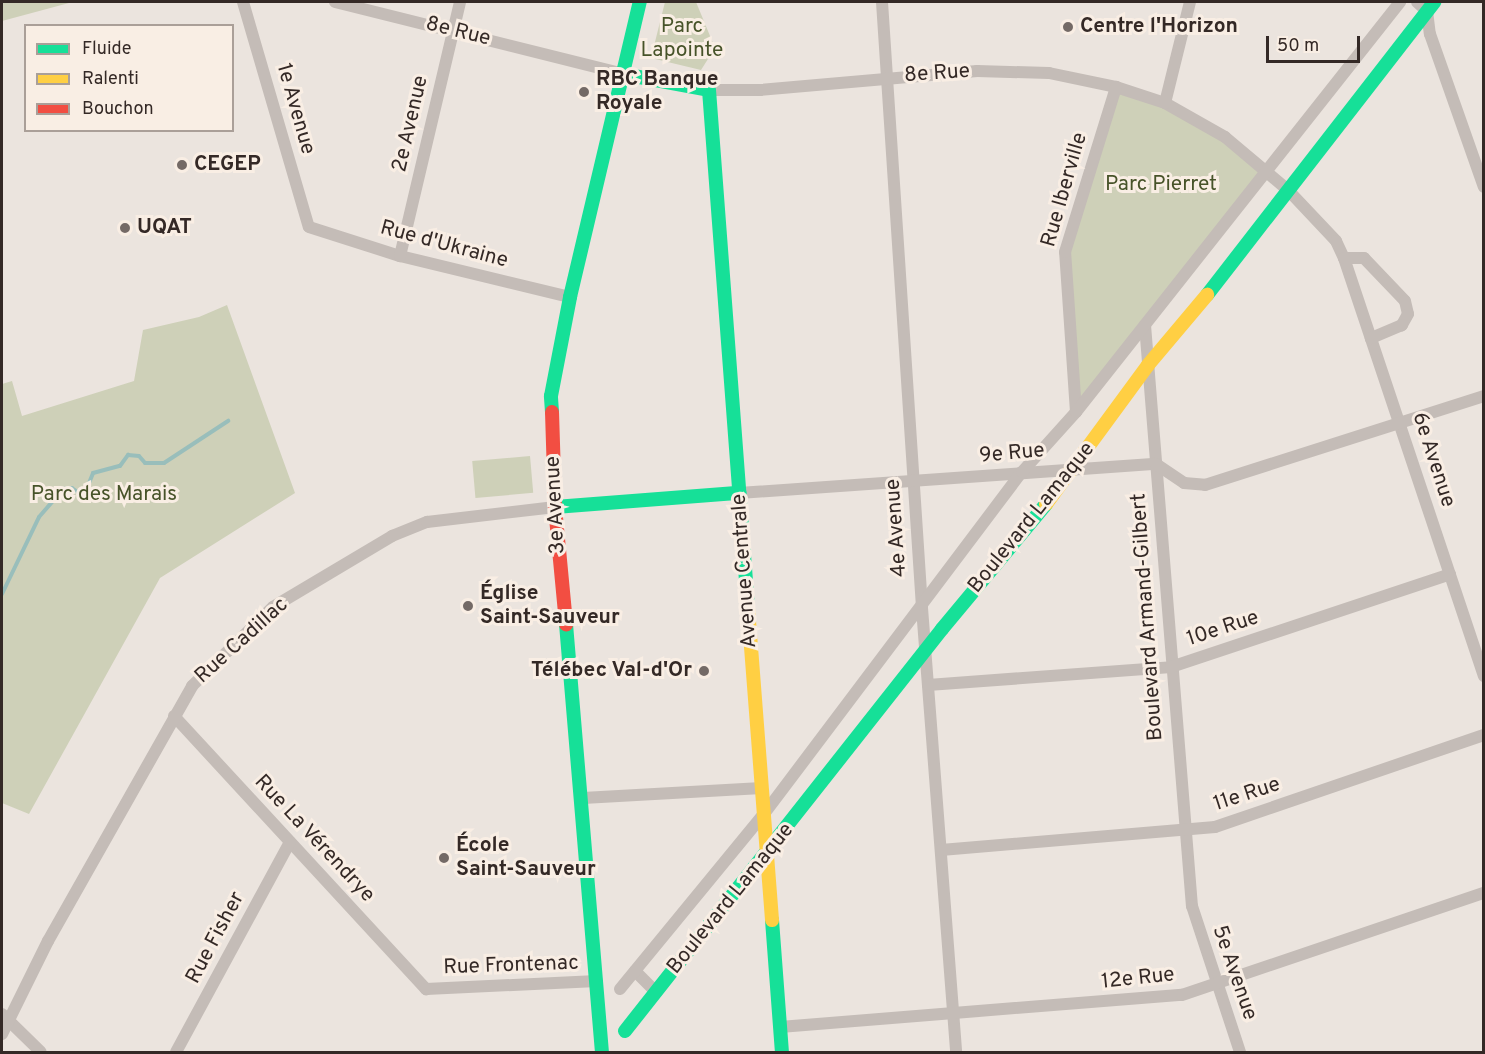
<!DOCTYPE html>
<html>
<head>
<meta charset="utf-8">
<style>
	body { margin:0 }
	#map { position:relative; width:1485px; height:1054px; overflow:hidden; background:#ebe4de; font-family:Overpass,sans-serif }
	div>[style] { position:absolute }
	.green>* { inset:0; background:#ced0b8; transform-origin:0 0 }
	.stream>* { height:4px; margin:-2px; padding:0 2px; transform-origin:2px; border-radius:2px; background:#99bebb }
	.street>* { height:12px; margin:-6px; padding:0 6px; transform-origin:6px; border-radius:6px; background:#c4bcb7 }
	.fast>* { height:14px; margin:-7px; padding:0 7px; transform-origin:7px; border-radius:7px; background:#16e098 }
	.slow>* { height:14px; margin:-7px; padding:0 7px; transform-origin:7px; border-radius:7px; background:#ffcf43 }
	.jam>* { height:14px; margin:-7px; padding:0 7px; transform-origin:7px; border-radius:7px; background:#f24e42 }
	.dots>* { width:16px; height:16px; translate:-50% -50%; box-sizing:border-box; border:3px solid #f9eee4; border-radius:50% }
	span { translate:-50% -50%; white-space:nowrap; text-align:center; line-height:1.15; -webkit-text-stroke:6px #f9eee4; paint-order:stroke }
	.park-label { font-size:21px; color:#475329 }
	.poi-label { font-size:21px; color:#342926; font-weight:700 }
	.left { translate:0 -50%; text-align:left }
	.right { translate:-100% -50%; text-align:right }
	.street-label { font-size:21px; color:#342926 }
	.frame { position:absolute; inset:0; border:3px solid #342926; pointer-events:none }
	.legend { position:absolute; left:24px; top:24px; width:210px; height:108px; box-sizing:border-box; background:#f9eee4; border:2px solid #aa9f98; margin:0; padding:8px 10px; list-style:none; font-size:18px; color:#342926 }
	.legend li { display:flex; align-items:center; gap:12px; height:30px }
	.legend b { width:30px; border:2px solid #aa9f98 }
	.scale { position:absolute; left:1266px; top:36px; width:94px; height:27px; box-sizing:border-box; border:3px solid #342926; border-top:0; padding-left:8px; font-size:18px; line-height:21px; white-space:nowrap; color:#342926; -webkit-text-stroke:4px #f9eee4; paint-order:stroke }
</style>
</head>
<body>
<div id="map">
	<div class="green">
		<i style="clip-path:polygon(2px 2px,68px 2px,69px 3px,2px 21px)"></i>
		<i style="clip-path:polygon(665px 2px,696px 2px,715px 48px,701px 70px,651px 58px)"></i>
		<i style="clip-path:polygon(1116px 87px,1165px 103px,1266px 168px,1076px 412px,1065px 252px)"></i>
		<i style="clip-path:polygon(227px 305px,295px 493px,160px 578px,29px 814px,2px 803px,2px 384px,12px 381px,22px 416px,134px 381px,143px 330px,199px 317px)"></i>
		<i style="left:530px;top:456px;width:37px;height:58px;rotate:85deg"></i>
	</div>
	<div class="stream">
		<i style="left:2px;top:594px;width:85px;rotate:-64.3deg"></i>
		<i style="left:39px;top:517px;width:37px;rotate:-49deg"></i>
		<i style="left:63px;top:489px;width:9px;rotate:-6deg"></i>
		<i style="left:72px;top:488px;width:9px;rotate:36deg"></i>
		<i style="left:79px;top:493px;width:9px;rotate:-32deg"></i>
		<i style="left:87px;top:488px;width:16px;rotate:-68deg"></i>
		<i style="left:93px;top:473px;width:28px;rotate:-15deg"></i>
		<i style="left:120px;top:466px;width:14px;rotate:-54deg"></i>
		<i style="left:128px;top:455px;width:11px;rotate:5deg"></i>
		<i style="left:139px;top:456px;width:9px;rotate:49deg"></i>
		<i style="left:145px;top:463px;width:19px"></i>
		<i style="left:164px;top:463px;width:77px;rotate:-33.3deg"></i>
	</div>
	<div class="street">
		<i style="left:243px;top:2px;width:234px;rotate:73.7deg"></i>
		<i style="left:309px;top:227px;width:96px;rotate:17.7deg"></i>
		<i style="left:400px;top:256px;width:175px;rotate:13.6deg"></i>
		<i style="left:335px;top:2px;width:297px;rotate:14deg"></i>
		<i style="left:882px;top:2px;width:607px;rotate:86.22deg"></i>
		<i style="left:922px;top:608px;width:445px;rotate:85.6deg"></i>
		<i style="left:1417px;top:2px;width:13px;rotate:42deg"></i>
		<i style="left:1427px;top:11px;width:23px;rotate:83deg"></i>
		<i style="left:1430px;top:34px;width:162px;rotate:70.6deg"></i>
		<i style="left:709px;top:90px;width:51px"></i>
		<i style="left:760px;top:90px;width:218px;rotate:-5deg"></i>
		<i style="left:977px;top:71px;width:72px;rotate:1.6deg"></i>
		<i style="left:1049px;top:73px;width:68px;rotate:11.8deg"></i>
		<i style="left:1116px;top:87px;width:52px;rotate:18.1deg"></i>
		<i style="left:1165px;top:103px;width:69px;rotate:29.5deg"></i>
		<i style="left:1225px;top:137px;width:82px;rotate:40.1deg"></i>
		<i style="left:1288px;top:190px;width:70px;rotate:46.7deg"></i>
		<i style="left:1336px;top:241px;width:19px;rotate:65deg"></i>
		<i style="left:1344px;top:258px;width:441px;rotate:71.5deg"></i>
		<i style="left:1165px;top:103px;width:104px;rotate:-76.1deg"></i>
		<i style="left:400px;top:256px;width:261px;rotate:-76.7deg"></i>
		<i style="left:1344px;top:258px;width:20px"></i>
		<i style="left:1364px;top:258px;width:59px;rotate:46.4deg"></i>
		<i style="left:1405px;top:301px;width:13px;rotate:77deg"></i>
		<i style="left:1408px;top:314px;width:13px;rotate:119deg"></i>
		<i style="left:1402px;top:325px;width:34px;rotate:157deg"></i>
		<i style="left:1145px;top:325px;width:583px;rotate:85.38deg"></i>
		<i style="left:1192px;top:906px;width:154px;rotate:71.8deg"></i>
		<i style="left:1076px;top:412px;width:160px;rotate:-93.9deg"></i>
		<i style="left:1065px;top:252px;width:173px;rotate:-72.8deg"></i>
		<i style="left:739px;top:493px;width:418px;rotate:-4deg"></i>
		<i style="left:1156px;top:464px;width:34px;rotate:34deg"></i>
		<i style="left:1184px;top:483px;width:21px;rotate:5deg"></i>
		<i style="left:1205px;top:485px;width:293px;rotate:-17.7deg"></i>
		<i style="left:928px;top:685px;width:244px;rotate:-4.2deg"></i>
		<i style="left:1171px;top:667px;width:294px;rotate:-18.4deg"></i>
		<i style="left:174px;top:716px;width:372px;rotate:47.3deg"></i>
		<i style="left:426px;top:989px;width:171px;rotate:-2.7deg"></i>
		<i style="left:583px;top:798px;width:179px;rotate:-3.2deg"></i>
		<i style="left:941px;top:850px;width:275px;rotate:-4.8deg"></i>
		<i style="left:1215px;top:827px;width:284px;rotate:-18.9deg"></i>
		<i style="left:635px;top:971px;width:30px;rotate:45deg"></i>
		<i style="left:620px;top:989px;width:227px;rotate:-50.6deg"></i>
		<i style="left:764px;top:814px;width:428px;rotate:-53deg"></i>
		<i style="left:1022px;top:472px;width:81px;rotate:-48deg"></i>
		<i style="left:1076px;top:412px;width:523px;rotate:-51.68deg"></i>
		<i style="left:2px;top:1014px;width:54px;rotate:44.3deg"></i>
		<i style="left:780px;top:1027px;width:403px;rotate:-4.6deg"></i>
		<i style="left:1182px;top:995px;width:319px;rotate:-18.7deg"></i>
		<i style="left:2px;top:1034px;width:104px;rotate:-63.7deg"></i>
		<i style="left:48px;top:941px;width:293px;rotate:-60.5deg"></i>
		<i style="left:192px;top:686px;width:113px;rotate:-44.3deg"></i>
		<i style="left:273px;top:607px;width:139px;rotate:-30.8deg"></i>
		<i style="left:392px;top:536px;width:38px;rotate:-22deg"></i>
		<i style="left:427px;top:522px;width:129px;rotate:-6.7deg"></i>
		<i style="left:176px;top:1052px;width:239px;rotate:-61.5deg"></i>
	</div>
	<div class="fast">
		<i style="left:623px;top:74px;width:87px;rotate:10.5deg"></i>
		<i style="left:709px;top:90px;width:519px;rotate:85.69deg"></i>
		<i style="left:1207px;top:295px;width:371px;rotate:-52.2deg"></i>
		<i style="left:552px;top:412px;width:16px;rotate:-94deg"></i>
		<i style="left:551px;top:396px;width:101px;rotate:-79.1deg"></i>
		<i style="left:570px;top:297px;width:303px;rotate:-76.7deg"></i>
		<i style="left:555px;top:507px;width:185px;rotate:-4.4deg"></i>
		<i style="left:566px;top:624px;width:430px;rotate:85.2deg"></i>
		<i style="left:772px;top:920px;width:132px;rotate:85.7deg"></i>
		<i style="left:625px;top:1031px;width:512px;rotate:-51.74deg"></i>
		<i style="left:942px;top:629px;width:163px;rotate:-50.2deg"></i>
	</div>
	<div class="slow">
		<i style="left:1046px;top:504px;width:172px;rotate:-53.7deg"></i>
		<i style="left:1148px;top:365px;width:92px;rotate:-49.9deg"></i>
		<i style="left:748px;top:608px;width:313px;rotate:85.6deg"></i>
	</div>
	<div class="jam">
		<i style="left:552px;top:412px;width:95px;rotate:88.2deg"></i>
		<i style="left:555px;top:507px;width:118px;rotate:84.6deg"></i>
	</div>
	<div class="dots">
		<i style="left:1068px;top:27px;background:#746a66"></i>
		<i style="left:584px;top:92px;background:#746a66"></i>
		<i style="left:182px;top:165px;background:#746a66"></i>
		<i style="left:125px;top:228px;background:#746a66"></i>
		<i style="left:468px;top:606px;background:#746a66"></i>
		<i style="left:704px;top:671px;background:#746a66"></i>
		<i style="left:444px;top:858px;background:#746a66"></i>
	</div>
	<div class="park-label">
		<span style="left:682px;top:39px">Parc<br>Lapointe</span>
		<span style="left:1161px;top:185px">Parc Pierret</span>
		<span style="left:104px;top:495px">Parc des Marais</span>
	</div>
	<div class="poi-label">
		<span class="left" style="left:1080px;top:27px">Centre l'Horizon</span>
		<span class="left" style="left:596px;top:92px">RBC Banque<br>Royale</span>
		<span class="left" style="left:194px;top:165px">CEGEP</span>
		<span class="left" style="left:137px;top:228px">UQAT</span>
		<span class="left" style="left:480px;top:606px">Église<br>Saint-Sauveur</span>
		<span class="right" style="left:692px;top:671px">Télébec Val-d'Or</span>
		<span class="left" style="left:456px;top:858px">École<br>Saint-Sauveur</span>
	</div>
	<div class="street-label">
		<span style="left:458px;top:32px;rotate:14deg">8e Rue</span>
		<span style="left:937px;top:74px;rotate:-4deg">8e Rue</span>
		<span style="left:295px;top:109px;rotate:74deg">1e Avenue</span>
		<span style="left:411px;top:124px;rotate:-77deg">2e Avenue</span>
		<span style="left:1065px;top:190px;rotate:-74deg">Rue Iberville</span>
		<span style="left:444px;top:245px;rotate:15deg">Rue d'Ukraine</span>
		<span style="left:1012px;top:454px;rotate:-5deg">9e Rue</span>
		<span style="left:1433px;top:460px;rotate:72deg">6e Avenue</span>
		<span style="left:556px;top:505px;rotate:-93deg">3e Avenue</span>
		<span style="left:1032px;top:518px;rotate:-51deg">Boulevard Lamaque</span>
		<span style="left:897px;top:528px;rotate:-94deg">4e Avenue</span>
		<span style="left:745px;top:571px;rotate:-94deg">Avenue Centrale</span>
		<span style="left:1148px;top:617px;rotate:-94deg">Boulevard Armand-Gilbert</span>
		<span style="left:1223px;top:629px;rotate:-18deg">10e Rue</span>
		<span style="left:242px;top:641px;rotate:-42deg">Rue Cadillac</span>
		<span style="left:1247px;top:795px;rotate:-18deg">11e Rue</span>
		<span style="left:314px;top:839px;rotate:47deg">Rue La Vérendrye</span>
		<span style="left:731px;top:899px;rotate:-51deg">Boulevard Lamaque</span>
		<span style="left:216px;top:938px;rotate:-62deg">Rue Fisher</span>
		<span style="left:511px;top:966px;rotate:-2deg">Rue Frontenac</span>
		<span style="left:1234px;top:973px;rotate:71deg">5e Avenue</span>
		<span style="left:1138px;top:979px;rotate:-6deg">12e Rue</span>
	</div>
	<div class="frame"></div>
	<ul class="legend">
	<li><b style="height:8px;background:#16e098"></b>Fluide</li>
	<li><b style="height:8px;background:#ffcf43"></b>Ralenti</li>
	<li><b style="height:8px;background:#f24e42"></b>Bouchon</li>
	</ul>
	<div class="scale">50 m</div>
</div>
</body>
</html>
